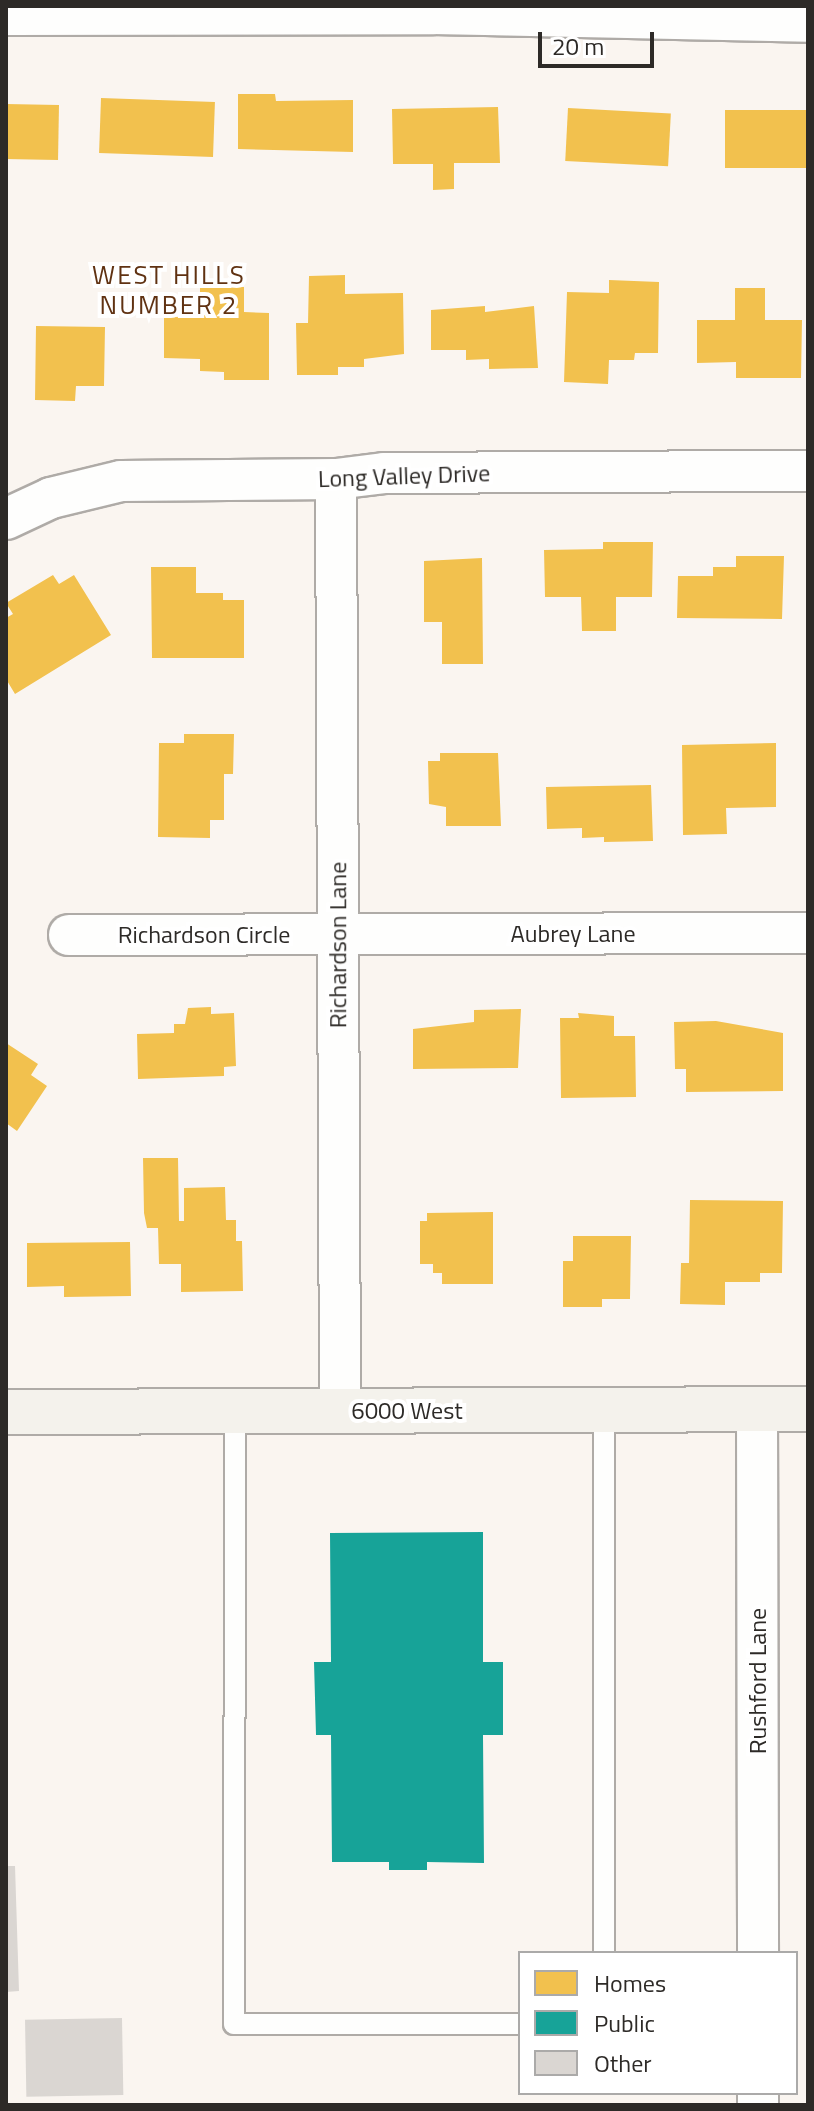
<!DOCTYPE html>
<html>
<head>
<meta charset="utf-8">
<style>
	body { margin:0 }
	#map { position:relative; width:814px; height:2111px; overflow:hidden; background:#faf5f0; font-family:"Titillium Web",sans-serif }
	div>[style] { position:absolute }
	.homes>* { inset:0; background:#f2c14e; transform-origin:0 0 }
	.public>* { inset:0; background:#17a398 }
	.building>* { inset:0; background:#dad6d2; transform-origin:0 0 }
	.roads { filter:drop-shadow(2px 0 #afaba7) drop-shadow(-2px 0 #afaba7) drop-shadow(0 2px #afaba7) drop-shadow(0 -2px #afaba7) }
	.lane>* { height:20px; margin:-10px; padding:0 10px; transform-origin:10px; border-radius:10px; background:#fefefd }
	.street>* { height:40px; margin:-20px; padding:0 20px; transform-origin:20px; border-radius:20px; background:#fefefd }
	.secondary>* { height:44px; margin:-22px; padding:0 22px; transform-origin:22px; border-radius:22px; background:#f4f2ec }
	span { translate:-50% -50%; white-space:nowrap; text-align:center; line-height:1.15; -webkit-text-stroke:8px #fff; paint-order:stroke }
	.street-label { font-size:24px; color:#2d2a27 }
	.neighbourhood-label { font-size:26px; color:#603212; letter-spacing:2px }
	.frame { position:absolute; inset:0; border:8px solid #2d2a27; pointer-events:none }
	.legend { position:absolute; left:518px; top:1951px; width:280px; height:144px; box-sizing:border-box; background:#fff; border:2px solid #abaaa9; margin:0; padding:10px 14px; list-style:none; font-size:24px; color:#2d2a27 }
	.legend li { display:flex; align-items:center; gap:16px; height:40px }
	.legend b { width:40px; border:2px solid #abaaa9 }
	.scale { position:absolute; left:538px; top:32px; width:116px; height:36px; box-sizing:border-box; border:4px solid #2d2a27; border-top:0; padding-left:10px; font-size:24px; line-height:28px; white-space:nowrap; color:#2d2a27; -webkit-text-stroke:6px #fff; paint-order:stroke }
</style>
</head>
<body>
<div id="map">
	<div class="homes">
		<i style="clip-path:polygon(238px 94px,275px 94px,276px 101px,353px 100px,353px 152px,238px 149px)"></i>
		<i style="left:101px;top:98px;width:114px;height:55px;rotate:2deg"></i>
		<i style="left:6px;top:104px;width:53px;height:55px;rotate:1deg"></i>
		<i style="clip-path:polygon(498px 107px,500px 163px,454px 163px,454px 189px,433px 190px,433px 164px,393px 164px,392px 109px)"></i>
		<i style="left:568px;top:108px;width:103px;height:53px;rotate:3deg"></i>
		<i style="left:725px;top:110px;width:83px;height:58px"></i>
		<i style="clip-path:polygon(345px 275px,345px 294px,403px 293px,404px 354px,364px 359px,364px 367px,338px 367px,338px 375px,297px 375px,296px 323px,308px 323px,309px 276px)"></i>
		<i style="clip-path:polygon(609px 280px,659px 282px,658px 353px,635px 353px,634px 360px,609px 360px,608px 384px,564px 382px,567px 292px,609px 293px)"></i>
		<i style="clip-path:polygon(200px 287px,244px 287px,244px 312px,269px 313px,269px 380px,224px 380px,224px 372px,200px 371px,200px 359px,164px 358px,164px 317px,200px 317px)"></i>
		<i style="clip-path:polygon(735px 288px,765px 288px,765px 320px,802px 320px,801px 378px,736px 378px,736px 362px,697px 363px,697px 320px,735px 320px)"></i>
		<i style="clip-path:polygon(485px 306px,485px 312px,534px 306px,538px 368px,489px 369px,489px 359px,466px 360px,466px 350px,431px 350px,431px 310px)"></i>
		<i style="clip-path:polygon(36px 326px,105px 327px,104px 386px,76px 386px,75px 401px,35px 400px)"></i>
		<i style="clip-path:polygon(603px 542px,653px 542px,652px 597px,616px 597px,616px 631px,582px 631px,581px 597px,545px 597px,544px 550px,603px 549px)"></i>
		<i style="clip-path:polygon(736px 556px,784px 556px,782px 619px,677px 618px,678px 576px,713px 576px,713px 567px,736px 567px)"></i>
		<i style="clip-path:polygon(482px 558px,483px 664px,442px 664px,442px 622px,424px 622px,424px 561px)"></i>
		<i style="clip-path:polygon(151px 567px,196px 567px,196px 593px,223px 593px,223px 600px,244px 600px,244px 658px,152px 658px)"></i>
		<i style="clip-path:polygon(53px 575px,59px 584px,74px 575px,111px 635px,15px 694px,6px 679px,6px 618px,13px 614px,6px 603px)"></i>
		<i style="clip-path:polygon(184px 734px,234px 734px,233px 774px,224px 774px,224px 820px,210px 820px,210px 838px,158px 837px,159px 743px,184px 743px)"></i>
		<i style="clip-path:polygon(776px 743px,776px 807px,726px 808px,727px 834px,683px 835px,682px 745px)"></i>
		<i style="clip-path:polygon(440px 753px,498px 753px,501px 826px,446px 826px,446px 807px,429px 804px,428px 761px,440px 761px)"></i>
		<i style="clip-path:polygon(651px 785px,653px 841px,604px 842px,604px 837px,582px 838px,582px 828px,547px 829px,546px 787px)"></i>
		<i style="clip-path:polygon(211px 1007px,211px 1014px,234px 1013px,236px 1066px,224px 1067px,224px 1076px,138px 1079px,137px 1034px,174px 1033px,174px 1024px,185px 1024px,188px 1008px)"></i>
		<i style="clip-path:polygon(521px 1009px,518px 1068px,413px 1069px,413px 1029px,474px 1022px,474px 1010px)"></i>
		<i style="clip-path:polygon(578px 1013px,614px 1016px,614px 1036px,635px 1036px,636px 1097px,561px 1098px,560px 1018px,579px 1018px)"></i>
		<i style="clip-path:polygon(716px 1021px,783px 1033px,783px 1091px,686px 1092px,686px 1069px,675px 1069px,674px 1022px)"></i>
		<i style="clip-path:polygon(6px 1043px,38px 1064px,31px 1075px,47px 1086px,17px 1131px,6px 1123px)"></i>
		<i style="clip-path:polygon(143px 1158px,178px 1158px,179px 1221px,184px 1221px,184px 1188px,225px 1187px,226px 1220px,236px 1220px,236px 1241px,242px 1241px,243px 1291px,181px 1292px,181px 1264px,159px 1264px,158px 1228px,147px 1228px,144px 1213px)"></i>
		<i style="clip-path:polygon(690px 1200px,783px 1201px,782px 1273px,760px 1273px,760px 1282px,725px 1282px,725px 1305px,680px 1304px,681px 1263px,689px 1263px)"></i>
		<i style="clip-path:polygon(493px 1212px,493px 1284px,442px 1284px,442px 1273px,433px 1273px,433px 1264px,420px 1264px,420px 1221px,427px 1221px,427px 1213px)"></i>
		<i style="clip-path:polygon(573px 1236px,631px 1236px,630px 1299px,602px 1299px,602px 1307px,563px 1307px,563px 1261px,573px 1261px)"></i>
		<i style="clip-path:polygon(130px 1242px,131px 1296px,64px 1297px,64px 1286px,27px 1287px,27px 1243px)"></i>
	</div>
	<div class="public">
		<i style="clip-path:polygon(483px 1532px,483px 1662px,503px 1662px,503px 1735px,483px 1735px,484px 1863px,427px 1862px,427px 1870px,389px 1870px,389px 1862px,332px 1862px,331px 1735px,316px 1735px,314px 1662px,331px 1662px,330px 1533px)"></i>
	</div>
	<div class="building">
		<i style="clip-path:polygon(6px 1866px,15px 1866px,19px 1991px,6px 1992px)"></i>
		<i style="left:122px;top:2018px;width:77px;height:97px;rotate:89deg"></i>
	</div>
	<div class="roads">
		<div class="lane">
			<i style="left:604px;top:1410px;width:543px;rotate:90deg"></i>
			<i style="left:235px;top:1411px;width:613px;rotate:90.09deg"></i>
			<i style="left:234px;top:2024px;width:286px"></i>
		</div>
		<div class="street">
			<i style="left:6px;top:15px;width:427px;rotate:-0.1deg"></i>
			<i style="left:433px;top:14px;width:375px;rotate:1.2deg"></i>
			<i style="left:336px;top:479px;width:932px;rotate:89.75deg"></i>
			<i style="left:6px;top:519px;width:50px;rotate:-25deg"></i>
			<i style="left:51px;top:498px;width:72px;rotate:-13.7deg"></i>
			<i style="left:121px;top:481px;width:215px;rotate:-0.5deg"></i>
			<i style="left:336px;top:479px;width:48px;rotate:-7.1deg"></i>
			<i style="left:384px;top:473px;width:424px;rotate:-0.3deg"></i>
			<i style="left:69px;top:935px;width:739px;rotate:-0.16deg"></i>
			<i style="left:757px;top:1409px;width:544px;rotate:89.89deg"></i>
			<i style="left:758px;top:2093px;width:12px;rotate:90deg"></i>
		</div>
		<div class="secondary">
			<i style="left:6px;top:1412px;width:802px;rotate:-0.21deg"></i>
		</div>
	</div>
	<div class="street-label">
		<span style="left:404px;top:476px;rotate:-2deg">Long Valley Drive</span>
		<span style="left:573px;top:934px">Aubrey Lane</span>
		<span style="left:204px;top:935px">Richardson Circle</span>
		<span style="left:338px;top:945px;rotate:-90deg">Richardson Lane</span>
		<span style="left:407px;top:1411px">6000 West</span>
		<span style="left:758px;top:1681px;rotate:-90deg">Rushford Lane</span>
	</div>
	<div class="neighbourhood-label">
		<span style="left:169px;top:290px">WEST HILLS<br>NUMBER 2</span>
	</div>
	<div class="frame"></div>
	<ul class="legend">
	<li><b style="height:22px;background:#f2c14e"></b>Homes</li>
	<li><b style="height:22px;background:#17a398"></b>Public</li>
	<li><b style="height:22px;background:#dad6d2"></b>Other</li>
	</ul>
	<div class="scale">20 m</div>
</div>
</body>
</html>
